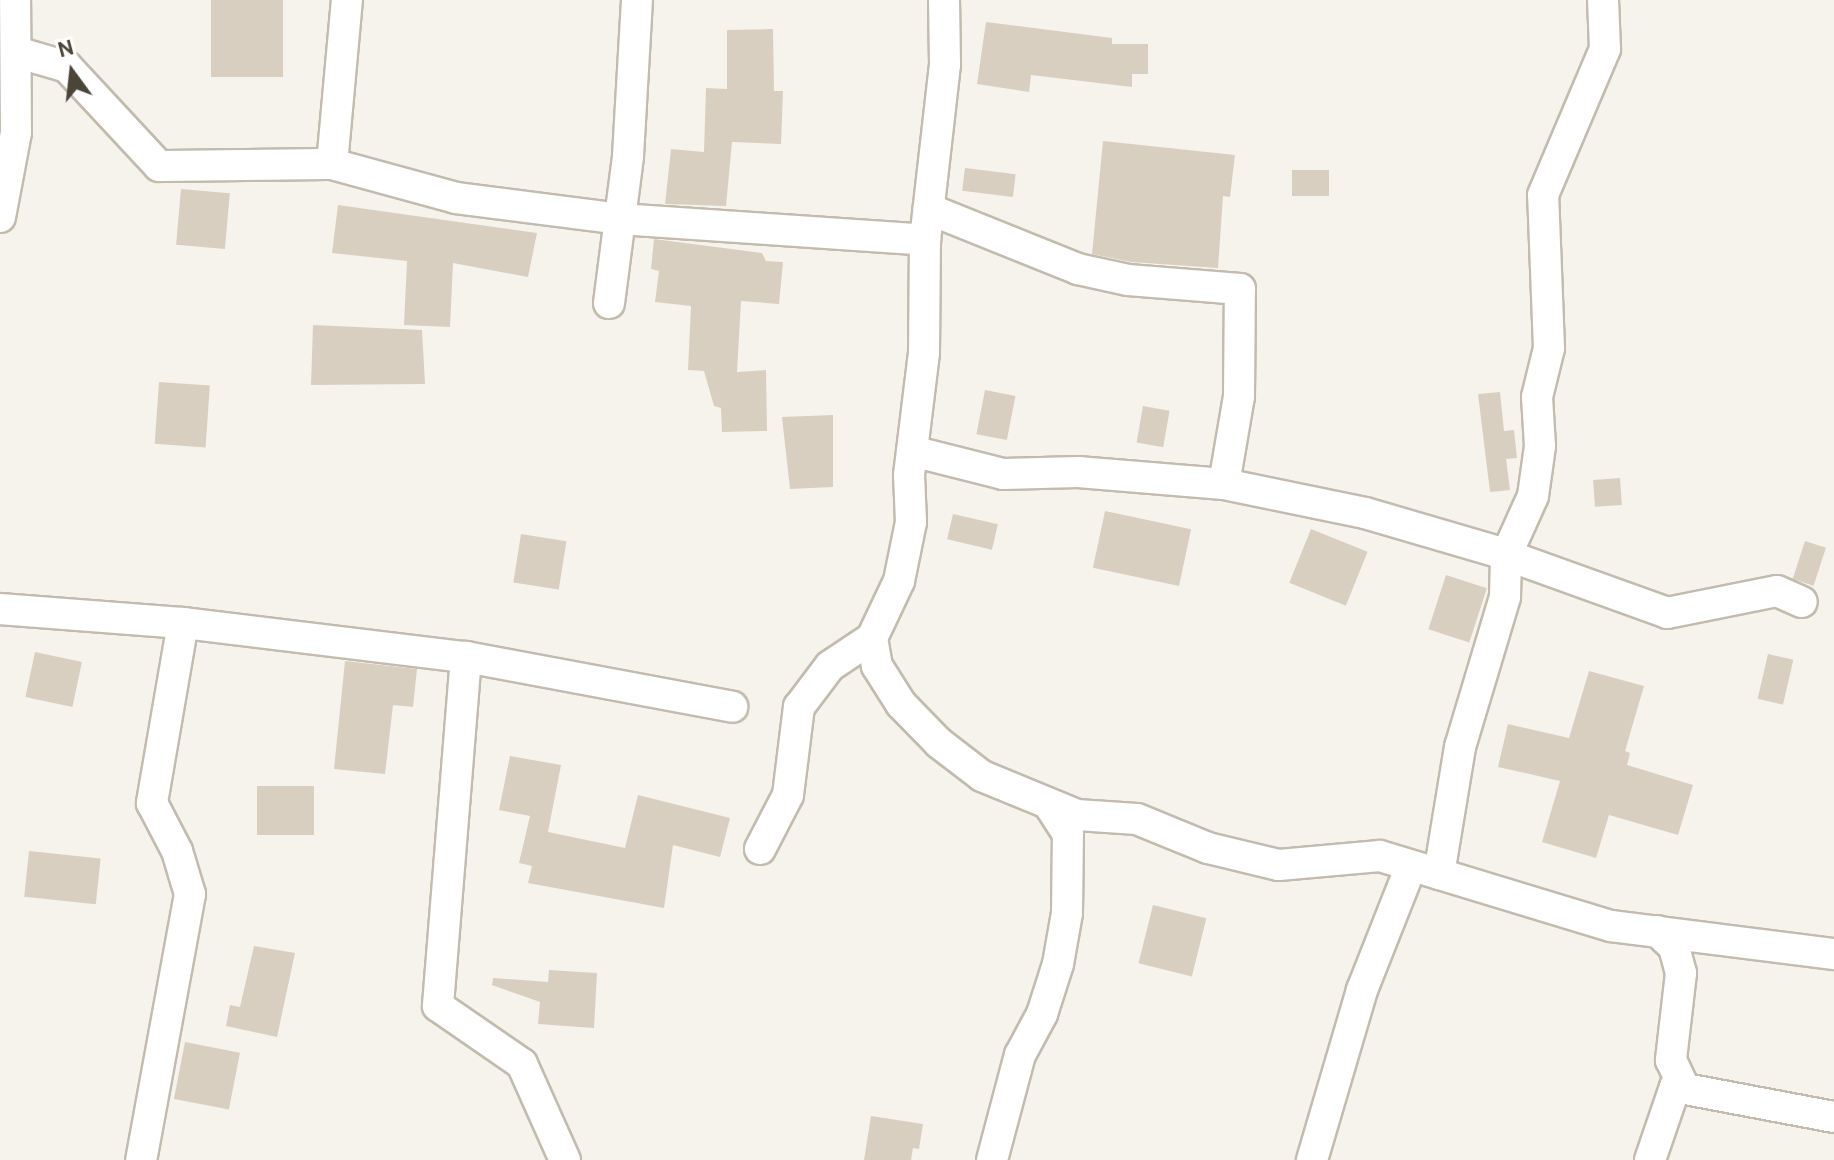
<!DOCTYPE html>
<html>
<head>
<meta charset="utf-8">
<style>
	body { margin:0 }
	#map { position:relative; width:1834px; height:1160px; overflow:hidden; background:#f6f3ec; font-family:Cabin,sans-serif }
	div>[style] { position:absolute }
	.building>* { inset:0; background:#d8cfc1; transform-origin:0 0 }
	.roads { filter:drop-shadow(2px 0 #c2bbae) drop-shadow(-2px 0 #c2bbae) drop-shadow(0 2px #c2bbae) drop-shadow(0 -2px #c2bbae) }
	.minor>* { height:30px; margin:-15px; padding:0 15px; transform-origin:15px; border-radius:15px; background:#fff }
	span { translate:-50% -50%; white-space:nowrap; text-align:center; line-height:1.15; -webkit-text-stroke:7px #fff; paint-order:stroke }
	.north { position:absolute; left:32px; top:32px; width:80px; height:80px; -webkit-text-stroke:6px #fff; paint-order:stroke; rotate:345deg; font-size:22px; font-weight:700; line-height:32px; text-align:center; color:#4b4439 }
	.north::after { content:''; display:block; margin:auto; width:28px; height:36px; background:#4b4439; clip-path:polygon(50% 0,100% 100%,50% 72%,0 100%) }
</style>
</head>
<body>
<div id="map">
	<div class="building">
		<i style="left:211px;top:0;width:72px;height:77px"></i>
		<i style="clip-path:polygon(986px 22px,1112px 38px,1112px 44px,1148px 44px,1148px 74px,1132px 74px,1132px 87px,1031px 75px,1029px 92px,977px 84px)"></i>
		<i style="clip-path:polygon(773px 29px,774px 91px,783px 91px,781px 144px,732px 142px,726px 206px,665px 204px,671px 149px,704px 152px,706px 88px,727px 89px,727px 30px)"></i>
		<i style="clip-path:polygon(1103px 141px,1235px 155px,1230px 197px,1223px 196px,1218px 268px,1131px 262px,1092px 254px)"></i>
		<i style="left:965px;top:168px;width:51px;height:23px;rotate:7deg"></i>
		<i style="left:1329px;top:170px;width:26px;height:37px;rotate:90deg"></i>
		<i style="left:181px;top:189px;width:49px;height:56px;rotate:5deg"></i>
		<i style="clip-path:polygon(338px 205px,537px 233px,528px 277px,453px 263px,450px 327px,404px 325px,407px 261px,332px 253px)"></i>
		<i style="clip-path:polygon(654px 239px,762px 253px,766px 261px,783px 262px,779px 304px,741px 301px,737px 372px,766px 370px,767px 431px,722px 432px,721px 408px,714px 406px,704px 371px,688px 370px,691px 306px,655px 302px,659px 271px,651px 269px)"></i>
		<i style="clip-path:polygon(313px 325px,422px 330px,425px 384px,311px 385px)"></i>
		<i style="left:159px;top:382px;width:51px;height:62px;rotate:4deg"></i>
		<i style="left:985px;top:390px;width:31px;height:45px;rotate:11deg"></i>
		<i style="clip-path:polygon(1500px 392px,1504px 431px,1514px 430px,1517px 458px,1506px 459px,1510px 490px,1490px 492px,1478px 394px)"></i>
		<i style="left:1143px;top:406px;width:27px;height:37px;rotate:10deg"></i>
		<i style="clip-path:polygon(833px 415px,833px 487px,790px 489px,782px 417px)"></i>
		<i style="left:1620px;top:478px;width:27px;height:27px;rotate:86deg"></i>
		<i style="left:1105px;top:511px;width:88px;height:58px;rotate:12deg"></i>
		<i style="left:953px;top:514px;width:46px;height:26px;rotate:13deg"></i>
		<i style="left:1311px;top:529px;width:61px;height:58px;rotate:22deg"></i>
		<i style="left:521px;top:534px;width:46px;height:49px;rotate:9deg"></i>
		<i style="left:1805px;top:541px;width:22px;height:40px;rotate:18deg"></i>
		<i style="left:1446px;top:575px;width:43px;height:57px;rotate:18deg"></i>
		<i style="left:35px;top:652px;width:48px;height:46px;rotate:12deg"></i>
		<i style="left:1768px;top:654px;width:26px;height:46px;rotate:13deg"></i>
		<i style="clip-path:polygon(345px 661px,417px 669px,413px 707px,393px 705px,385px 774px,334px 769px)"></i>
		<i style="clip-path:polygon(1589px 671px,1644px 686px,1625px 751px,1630px 753px,1627px 765px,1693px 785px,1678px 835px,1609px 815px,1596px 858px,1542px 842px,1560px 781px,1498px 767px,1508px 724px,1569px 738px)"></i>
		<i style="clip-path:polygon(510px 756px,561px 765px,548px 832px,625px 848px,638px 795px,730px 818px,720px 857px,673px 845px,664px 908px,528px 883px,532px 866px,519px 863px,530px 816px,499px 810px)"></i>
		<i style="left:257px;top:786px;width:57px;height:49px"></i>
		<i style="left:29px;top:851px;width:72px;height:46px;rotate:6deg"></i>
		<i style="left:1153px;top:905px;width:55px;height:60px;rotate:14deg"></i>
		<i style="clip-path:polygon(254px 946px,295px 953px,277px 1037px,226px 1026px,230px 1005px,240px 1007px)"></i>
		<i style="clip-path:polygon(549px 970px,597px 973px,594px 1028px,538px 1024px,540px 1002px,492px 985px,493px 978px,548px 982px)"></i>
		<i style="left:185px;top:1042px;width:56px;height:58px;rotate:11deg"></i>
		<i style="clip-path:polygon(871px 1116px,923px 1124px,919px 1149px,913px 1148px,911px 1160px,864px 1160px)"></i>
	</div>
	<div class="roads">
		<div class="minor">
			<i style="left:16px;top:52px;width:53px;rotate:16.4deg"></i>
			<i style="left:67px;top:67px;width:135px;rotate:47.1deg"></i>
			<i style="left:159px;top:166px;width:173px;rotate:-0.7deg"></i>
			<i style="left:332px;top:164px;width:165px;rotate:-84.8deg"></i>
			<i style="left:332px;top:164px;width:129px;rotate:15.3deg"></i>
			<i style="left:456px;top:198px;width:165px;rotate:7.3deg"></i>
			<i style="left:620px;top:219px;width:306px;rotate:3.9deg"></i>
			<i style="left:925px;top:240px;width:177px;rotate:-83.5deg"></i>
			<i style="left:945px;top:64px;width:64px;rotate:-90.9deg"></i>
			<i style="left:0;top:217px;width:86px;rotate:-79.3deg"></i>
			<i style="left:16px;top:132px;width:132px;rotate:-90.4deg"></i>
			<i style="left:609px;top:303px;width:148px;rotate:-82.6deg"></i>
			<i style="left:628px;top:156px;width:156px;rotate:-86.7deg"></i>
			<i style="left:912px;top:451px;width:94px;rotate:14.2deg"></i>
			<i style="left:1003px;top:474px;width:75px;rotate:-1.5deg"></i>
			<i style="left:1078px;top:472px;width:146px;rotate:4.7deg"></i>
			<i style="left:1224px;top:484px;width:89px;rotate:-80.3deg"></i>
			<i style="left:1239px;top:396px;width:107px;rotate:-89.5deg"></i>
			<i style="left:1240px;top:289px;width:112px;rotate:-175.4deg"></i>
			<i style="left:1128px;top:280px;width:51px;rotate:-167.6deg"></i>
			<i style="left:1078px;top:269px;width:161px;rotate:-158.1deg"></i>
			<i style="left:1224px;top:484px;width:144px;rotate:11.6deg"></i>
			<i style="left:1365px;top:513px;width:139px;rotate:16.3deg"></i>
			<i style="left:1498px;top:552px;width:180px;rotate:19.8deg"></i>
			<i style="left:1667px;top:613px;width:112px;rotate:-11.3deg"></i>
			<i style="left:1777px;top:591px;width:27px;rotate:24deg"></i>
			<i style="left:0;top:609px;width:184px;rotate:4.4deg"></i>
			<i style="left:183px;top:623px;width:183px;rotate:99.8deg"></i>
			<i style="left:152px;top:803px;width:54px;rotate:62.5deg"></i>
			<i style="left:177px;top:851px;width:45px;rotate:73.2deg"></i>
			<i style="left:190px;top:894px;width:270px;rotate:100.4deg"></i>
			<i style="left:183px;top:623px;width:285px;rotate:6.9deg"></i>
			<i style="left:466px;top:657px;width:271px;rotate:10.6deg"></i>
			<i style="left:872px;top:638px;width:28px;rotate:80deg"></i>
			<i style="left:877px;top:666px;width:45px;rotate:57.7deg"></i>
			<i style="left:901px;top:704px;width:54px;rotate:45.7deg"></i>
			<i style="left:939px;top:743px;width:54px;rotate:37.5deg"></i>
			<i style="left:982px;top:776px;width:103px;rotate:22.3deg"></i>
			<i style="left:1077px;top:815px;width:60px;rotate:3.8deg"></i>
			<i style="left:1137px;top:819px;width:77px;rotate:22.2deg"></i>
			<i style="left:1208px;top:848px;width:73px;rotate:13.5deg"></i>
			<i style="left:1279px;top:865px;width:101px;rotate:-5.1deg"></i>
			<i style="left:1380px;top:856px;width:241px;rotate:16.9deg"></i>
			<i style="left:1611px;top:926px;width:225px;rotate:7.2deg"></i>
			<i style="left:466px;top:657px;width:350px;rotate:94.6deg"></i>
			<i style="left:438px;top:1006px;width:102px;rotate:34.6deg"></i>
			<i style="left:522px;top:1064px;width:105px;rotate:65.9deg"></i>
			<i style="left:760px;top:849px;width:61px;rotate:-62.6deg"></i>
			<i style="left:788px;top:795px;width:89px;rotate:-82.9deg"></i>
			<i style="left:799px;top:707px;width:51px;rotate:-52.9deg"></i>
			<i style="left:830px;top:666px;width:50px;rotate:-33.7deg"></i>
			<i style="left:872px;top:638px;width:63px;rotate:-64.7deg"></i>
			<i style="left:899px;top:581px;width:60px;rotate:-78.5deg"></i>
			<i style="left:911px;top:522px;width:47px;rotate:-92.4deg"></i>
			<i style="left:909px;top:475px;width:123px;rotate:-83deg"></i>
			<i style="left:924px;top:353px;width:113px;rotate:-89.5deg"></i>
			<i style="left:1439px;top:874px;width:129px;rotate:-80.6deg"></i>
			<i style="left:1460px;top:747px;width:157px;rotate:-73.3deg"></i>
			<i style="left:1505px;top:597px;width:41px;rotate:-88.6deg"></i>
			<i style="left:1506px;top:556px;width:66px;rotate:-65.8deg"></i>
			<i style="left:1533px;top:496px;width:50px;rotate:-82deg"></i>
			<i style="left:1540px;top:446px;width:49px;rotate:-93.5deg"></i>
			<i style="left:1537px;top:397px;width:50px;rotate:-76.2deg"></i>
			<i style="left:1549px;top:348px;width:153px;rotate:-92.2deg"></i>
			<i style="left:1543px;top:195px;width:159px;rotate:-67deg"></i>
			<i style="left:1605px;top:49px;width:49px;rotate:-92.3deg"></i>
			<i style="left:1657px;top:931px;width:23px;rotate:43deg"></i>
			<i style="left:1674px;top:947px;width:27px;rotate:75deg"></i>
			<i style="left:1681px;top:973px;width:88px;rotate:96.6deg"></i>
			<i style="left:1671px;top:1060px;width:31px;rotate:65deg"></i>
			<i style="left:992px;top:1160px;width:109px;rotate:-75.1deg"></i>
			<i style="left:1020px;top:1055px;width:47px;rotate:-61.8deg"></i>
			<i style="left:1042px;top:1014px;width:52px;rotate:-72.3deg"></i>
			<i style="left:1058px;top:964px;width:52px;rotate:-80deg"></i>
			<i style="left:1067px;top:913px;width:79px;rotate:-89.3deg"></i>
			<i style="left:1068px;top:834px;width:35px;rotate:-123deg"></i>
			<i style="left:1312px;top:1160px;width:177px;rotate:-73.6deg"></i>
			<i style="left:1362px;top:990px;width:133px;rotate:-68.4deg"></i>
			<i style="left:1650px;top:1160px;width:77px;rotate:-71.1deg"></i>
			<i style="left:1675px;top:1087px;width:162px;rotate:10.7deg"></i>
		</div>
	</div>
	<div class="north">N</div>
</div>
</body>
</html>
